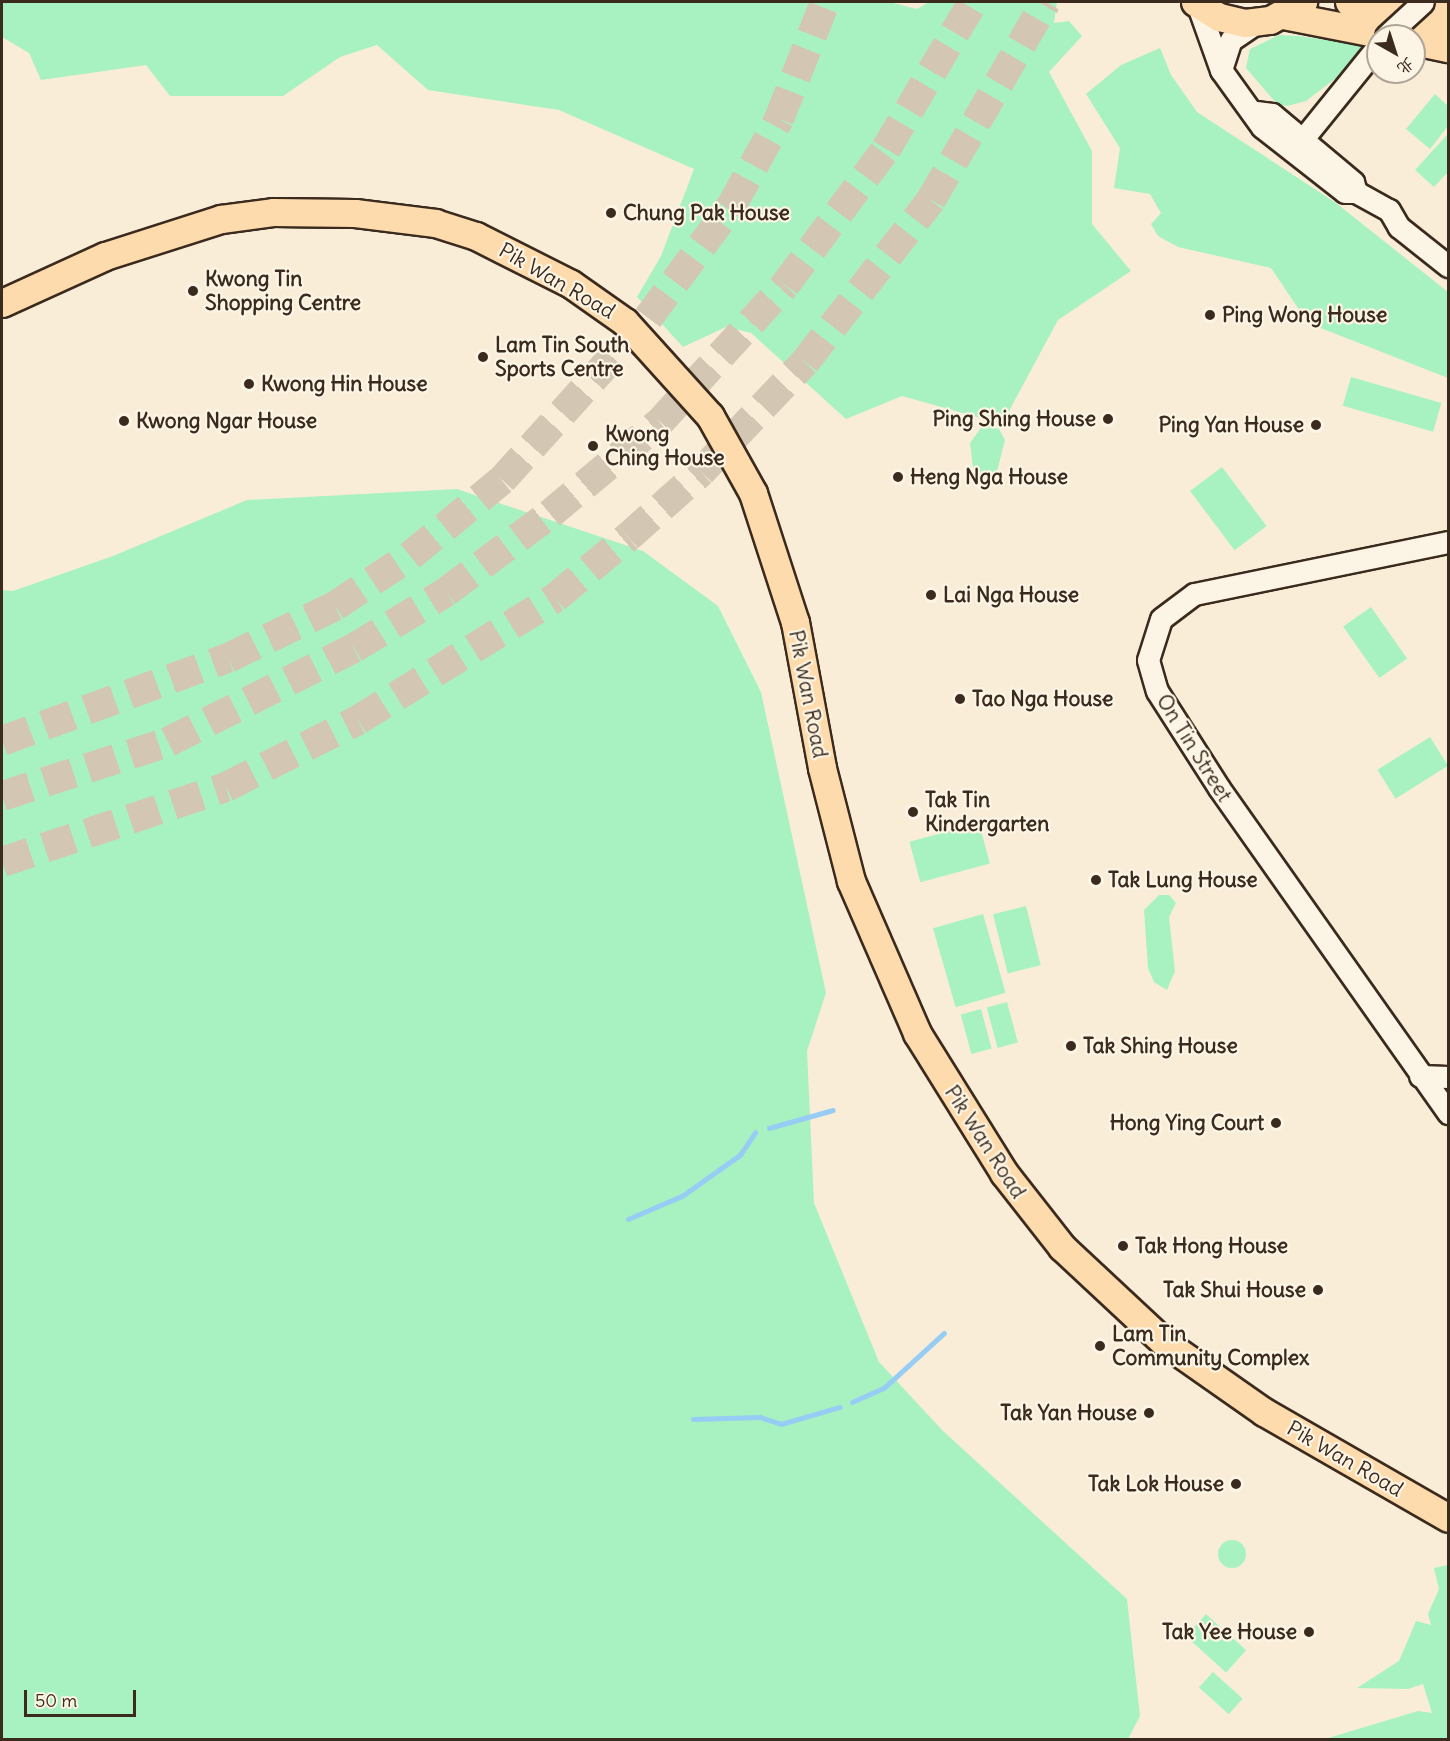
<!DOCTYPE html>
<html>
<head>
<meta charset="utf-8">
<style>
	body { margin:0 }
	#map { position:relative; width:1450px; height:1741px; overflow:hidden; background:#f9edd7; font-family:Delius,"LXGW WenKai TC",sans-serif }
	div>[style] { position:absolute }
	.green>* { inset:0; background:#a8f2c1; transform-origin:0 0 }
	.round { border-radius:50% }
	.stream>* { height:4.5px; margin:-2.25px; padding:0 2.25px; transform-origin:2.25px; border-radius:2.25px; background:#97ccf5 }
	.highway-tunnel>* { height:30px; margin-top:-15px; transform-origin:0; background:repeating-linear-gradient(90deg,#d3c6b2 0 30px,transparent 0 45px) }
	.roads { filter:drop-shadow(2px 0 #3b2a1e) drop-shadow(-2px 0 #3b2a1e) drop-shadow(0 2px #3b2a1e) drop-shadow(0 -2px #3b2a1e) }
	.minor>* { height:21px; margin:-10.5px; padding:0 10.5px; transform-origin:10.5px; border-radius:10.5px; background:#fcf5e5 }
	.major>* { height:27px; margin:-13.5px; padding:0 13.5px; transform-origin:13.5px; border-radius:13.5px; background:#fedbac }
	.highway>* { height:30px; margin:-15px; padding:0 15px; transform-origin:15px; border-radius:15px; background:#fedbac }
	.bridges { filter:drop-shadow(2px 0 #3b2a1e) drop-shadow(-2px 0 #3b2a1e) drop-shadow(0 2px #3b2a1e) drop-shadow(0 -2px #3b2a1e) }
	.minor-bridge>* { height:21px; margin:-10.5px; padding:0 10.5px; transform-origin:10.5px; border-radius:10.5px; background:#fcf5e5 }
	.dots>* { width:16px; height:16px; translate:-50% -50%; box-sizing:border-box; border:3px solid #fcf5e5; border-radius:50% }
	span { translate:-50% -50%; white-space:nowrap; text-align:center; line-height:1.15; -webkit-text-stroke:4.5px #fcf5e5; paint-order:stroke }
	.poi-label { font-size:21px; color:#3b2a1e; font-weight:700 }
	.left { translate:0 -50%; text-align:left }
	.right { translate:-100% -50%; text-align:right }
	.street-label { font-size:21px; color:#3b2a1e }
	.frame { position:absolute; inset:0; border:3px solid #3b2a1e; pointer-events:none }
	.north { position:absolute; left:1366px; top:24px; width:60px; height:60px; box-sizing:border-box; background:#fcf5e5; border:2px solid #afa495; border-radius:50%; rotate:141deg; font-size:16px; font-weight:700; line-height:24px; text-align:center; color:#3b2a1e }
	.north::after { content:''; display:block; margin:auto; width:21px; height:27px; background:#3b2a1e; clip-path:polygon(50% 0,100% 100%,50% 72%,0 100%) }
	.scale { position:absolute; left:24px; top:1690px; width:112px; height:27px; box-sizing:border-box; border:3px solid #3b2a1e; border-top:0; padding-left:8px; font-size:18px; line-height:21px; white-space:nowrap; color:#3b2a1e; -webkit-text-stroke:4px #fcf5e5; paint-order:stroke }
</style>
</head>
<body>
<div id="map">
	<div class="green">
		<i style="clip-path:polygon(2px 2px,889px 2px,917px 9px,929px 2px,1057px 2px,1054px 23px,1069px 21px,1082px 36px,1049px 72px,1092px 151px,1092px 224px,1131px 271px,1058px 320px,1002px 424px,902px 396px,846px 419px,751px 333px,726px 327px,683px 347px,637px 297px,661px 256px,694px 169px,559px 110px,428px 90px,377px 45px,340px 57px,283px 96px,170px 96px,146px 65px,41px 80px,29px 53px,2px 37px)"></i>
		<i style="clip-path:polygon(1279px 35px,1298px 36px,1363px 45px,1336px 78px,1306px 101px,1287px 106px,1277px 104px,1246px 68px,1250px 49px)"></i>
		<i style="clip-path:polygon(1160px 48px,1171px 75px,1197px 112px,1336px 203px,1448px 292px,1448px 378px,1308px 323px,1271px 268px,1178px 247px,1158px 236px,1151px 224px,1161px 213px,1150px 194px,1114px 188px,1120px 148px,1086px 94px,1121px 65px)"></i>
		<i style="clip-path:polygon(1435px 94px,1448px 106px,1448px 126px,1430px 149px,1406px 129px)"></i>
		<i style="clip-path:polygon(1447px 135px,1448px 172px,1434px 187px,1415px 170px)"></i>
		<i style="left:1351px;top:377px;width:94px;height:30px;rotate:16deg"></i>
		<i style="clip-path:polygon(983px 425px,999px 429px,1005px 440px,995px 479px,986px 484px,974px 476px,970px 443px)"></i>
		<i style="left:1222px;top:467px;width:74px;height:40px;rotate:53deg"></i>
		<i style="clip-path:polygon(457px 489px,643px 551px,718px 606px,761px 692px,826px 993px,807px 1051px,814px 1203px,879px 1362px,943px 1431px,1127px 1599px,1140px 1716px,1128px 1739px,2px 1739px,2px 590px,13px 591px,113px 556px,247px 500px)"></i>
		<i style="left:1371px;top:607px;width:63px;height:34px;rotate:55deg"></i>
		<i style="left:1430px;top:737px;width:34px;height:62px;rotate:58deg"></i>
		<i style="left:979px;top:823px;width:42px;height:72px;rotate:75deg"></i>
		<i style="clip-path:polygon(1159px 895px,1169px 895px,1176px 903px,1169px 917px,1175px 971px,1167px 990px,1154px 982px,1148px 968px,1144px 910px)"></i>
		<i style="left:1026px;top:906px;width:61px;height:34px;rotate:76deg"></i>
		<i style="left:983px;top:914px;width:82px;height:52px;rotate:74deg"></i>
		<i style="left:1007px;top:1002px;width:42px;height:21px;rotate:75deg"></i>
		<i style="left:981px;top:1009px;width:41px;height:21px;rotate:75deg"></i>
		<i class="round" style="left:1218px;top:1540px;width:28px;height:28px"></i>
		<i style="clip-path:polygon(1448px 1565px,1448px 1739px,1325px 1739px,1418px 1711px,1432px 1713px,1423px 1684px,1408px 1689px,1357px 1688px,1399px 1661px,1416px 1621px,1431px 1625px,1428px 1614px,1439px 1589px,1434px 1568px)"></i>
		<i style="left:1206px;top:1614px;width:54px;height:30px;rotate:42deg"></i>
		<i style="left:1213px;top:1672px;width:40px;height:21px;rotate:42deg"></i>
	</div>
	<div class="stream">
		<i style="left:769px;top:1128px;width:66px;rotate:-15.7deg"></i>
		<i style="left:628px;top:1219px;width:59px;rotate:-23.1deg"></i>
		<i style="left:682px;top:1196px;width:71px;rotate:-35.3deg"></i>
		<i style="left:740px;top:1155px;width:27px;rotate:-56deg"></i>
		<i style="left:852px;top:1402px;width:35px;rotate:-24deg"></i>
		<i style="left:884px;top:1388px;width:81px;rotate:-42.5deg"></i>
		<i style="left:693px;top:1419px;width:67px;rotate:-1.7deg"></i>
		<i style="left:760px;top:1417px;width:22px;rotate:18deg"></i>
		<i style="left:781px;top:1424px;width:61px;rotate:-16.1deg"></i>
	</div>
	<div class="highway-tunnel">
		<i style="left:2px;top:741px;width:241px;rotate:-20.2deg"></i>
		<i style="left:228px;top:658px;width:119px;rotate:-25.9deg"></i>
		<i style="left:335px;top:606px;width:90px;rotate:-33.7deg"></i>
		<i style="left:410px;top:556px;width:119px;rotate:-39.6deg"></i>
		<i style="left:502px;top:480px;width:218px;rotate:-48deg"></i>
		<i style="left:648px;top:318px;width:141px;rotate:-53.4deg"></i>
		<i style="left:732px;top:205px;width:98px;rotate:-61.3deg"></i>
		<i style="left:779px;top:119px;width:126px;rotate:-68.5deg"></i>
		<i style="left:2px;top:796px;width:175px;rotate:-18deg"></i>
		<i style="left:168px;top:742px;width:208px;rotate:-26.8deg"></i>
		<i style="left:354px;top:648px;width:108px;rotate:-31.3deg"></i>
		<i style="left:446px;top:592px;width:130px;rotate:-36.9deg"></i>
		<i style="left:550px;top:514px;width:143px;rotate:-39.9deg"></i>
		<i style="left:660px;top:422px;width:185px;rotate:-47.6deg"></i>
		<i style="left:785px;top:285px;width:169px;rotate:-53.4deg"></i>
		<i style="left:886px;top:149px;width:171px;rotate:-59.4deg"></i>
		<i style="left:2px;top:862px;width:236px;rotate:-18.5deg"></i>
		<i style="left:226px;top:787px;width:148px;rotate:-26.9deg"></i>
		<i style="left:358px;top:720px;width:232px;rotate:-31.8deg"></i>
		<i style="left:555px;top:598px;width:95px;rotate:-39.9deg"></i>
		<i style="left:628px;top:537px;width:98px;rotate:-41.7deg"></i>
		<i style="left:701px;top:472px;width:151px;rotate:-46.6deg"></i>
		<i style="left:805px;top:362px;width:205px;rotate:-52.1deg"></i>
		<i style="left:931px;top:200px;width:229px;rotate:-59.9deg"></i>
	</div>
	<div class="roads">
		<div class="minor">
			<i style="left:1197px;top:3px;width:71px;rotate:70.3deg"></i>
			<i style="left:1221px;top:70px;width:70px;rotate:54.3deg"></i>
			<i style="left:1262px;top:127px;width:105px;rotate:38.1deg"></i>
			<i style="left:1345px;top:192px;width:11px"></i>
			<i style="left:1221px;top:70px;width:32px;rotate:-72deg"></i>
			<i style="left:1231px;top:40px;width:32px;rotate:-34deg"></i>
			<i style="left:1256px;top:112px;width:16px;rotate:7deg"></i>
			<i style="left:1272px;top:114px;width:106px;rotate:40deg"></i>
			<i style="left:1353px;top:182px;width:10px;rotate:73deg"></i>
			<i style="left:1356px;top:192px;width:38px;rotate:29deg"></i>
			<i style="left:1389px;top:210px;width:20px;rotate:60deg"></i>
			<i style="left:1399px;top:227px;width:63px;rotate:38.5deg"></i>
			<i style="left:1289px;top:143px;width:13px;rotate:-13deg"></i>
			<i style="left:1302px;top:140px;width:121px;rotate:-51deg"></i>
			<i style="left:1448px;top:542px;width:259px;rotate:168.4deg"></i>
			<i style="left:1194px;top:594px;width:41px;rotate:142.9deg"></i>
			<i style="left:1161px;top:619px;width:43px;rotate:107.6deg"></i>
			<i style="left:1148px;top:660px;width:32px;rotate:74deg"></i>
			<i style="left:1157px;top:691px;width:115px;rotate:57.4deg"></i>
			<i style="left:1219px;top:788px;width:398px;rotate:54.8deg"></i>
			<i style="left:1420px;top:1076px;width:28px;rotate:2deg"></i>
		</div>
		<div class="major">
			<i style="left:1195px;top:2px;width:28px;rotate:32deg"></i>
			<i style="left:1219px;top:17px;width:27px;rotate:13deg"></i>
			<i style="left:1245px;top:23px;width:25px;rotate:-7deg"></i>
			<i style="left:1270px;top:20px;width:38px;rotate:-29deg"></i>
			<i style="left:1283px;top:15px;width:109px;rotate:11.1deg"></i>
			<i style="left:1414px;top:41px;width:35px;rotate:12deg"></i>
			<i style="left:2px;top:303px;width:113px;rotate:-24.5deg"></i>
			<i style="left:105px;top:256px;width:122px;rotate:-17.7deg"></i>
			<i style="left:221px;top:219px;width:52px;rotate:-7.7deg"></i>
			<i style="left:273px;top:212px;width:82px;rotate:0.7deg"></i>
			<i style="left:355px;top:213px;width:81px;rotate:7.1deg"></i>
			<i style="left:435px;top:223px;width:43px;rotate:17.6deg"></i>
			<i style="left:476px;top:236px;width:106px;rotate:26.8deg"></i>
			<i style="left:571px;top:284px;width:66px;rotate:35.1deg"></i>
			<i style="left:625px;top:322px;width:127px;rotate:47.9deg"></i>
			<i style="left:710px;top:416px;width:88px;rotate:60.8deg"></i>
			<i style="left:753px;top:493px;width:136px;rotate:72deg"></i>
			<i style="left:795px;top:622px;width:148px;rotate:79.5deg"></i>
			<i style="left:822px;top:768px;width:117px;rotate:75.6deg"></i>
			<i style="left:851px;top:881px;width:166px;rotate:66.5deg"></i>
			<i style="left:917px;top:1033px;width:165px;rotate:58.1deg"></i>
			<i style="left:1004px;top:1173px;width:94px;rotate:51.9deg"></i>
			<i style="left:1062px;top:1247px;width:139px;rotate:43deg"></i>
			<i style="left:1164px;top:1342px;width:122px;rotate:35deg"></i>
			<i style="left:1264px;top:1412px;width:212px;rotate:29.9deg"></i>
		</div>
		<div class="highway">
			<i style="left:1351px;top:2px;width:100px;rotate:14.5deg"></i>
			<i style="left:1435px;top:2px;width:13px;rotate:9deg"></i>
		</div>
	</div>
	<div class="bridges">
		<div class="minor-bridge">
			<i style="left:1386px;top:36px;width:50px;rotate:-42.6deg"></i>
		</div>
	</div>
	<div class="dots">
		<i style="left:611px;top:213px;background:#3b2a1e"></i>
		<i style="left:193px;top:291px;background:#3b2a1e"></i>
		<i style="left:1210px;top:315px;background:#3b2a1e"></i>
		<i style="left:483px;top:357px;background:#3b2a1e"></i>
		<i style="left:249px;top:384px;background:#3b2a1e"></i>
		<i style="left:1108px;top:419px;background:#3b2a1e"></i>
		<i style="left:124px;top:421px;background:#3b2a1e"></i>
		<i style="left:1316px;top:425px;background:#3b2a1e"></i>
		<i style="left:593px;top:446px;background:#3b2a1e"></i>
		<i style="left:898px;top:477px;background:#3b2a1e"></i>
		<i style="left:931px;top:595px;background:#3b2a1e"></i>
		<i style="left:960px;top:699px;background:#3b2a1e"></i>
		<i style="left:913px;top:812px;background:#3b2a1e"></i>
		<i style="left:1096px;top:880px;background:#3b2a1e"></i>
		<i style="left:1071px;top:1046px;background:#3b2a1e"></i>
		<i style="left:1276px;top:1123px;background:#3b2a1e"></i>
		<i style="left:1123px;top:1246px;background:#3b2a1e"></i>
		<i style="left:1318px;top:1290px;background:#3b2a1e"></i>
		<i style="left:1100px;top:1346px;background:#3b2a1e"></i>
		<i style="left:1149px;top:1413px;background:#3b2a1e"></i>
		<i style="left:1236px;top:1484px;background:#3b2a1e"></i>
		<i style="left:1309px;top:1632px;background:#3b2a1e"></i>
	</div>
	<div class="poi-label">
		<span class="left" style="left:623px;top:213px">Chung Pak House</span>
		<span class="left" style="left:205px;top:291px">Kwong Tin<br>Shopping Centre</span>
		<span class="left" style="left:1222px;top:315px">Ping Wong House</span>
		<span class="left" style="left:495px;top:357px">Lam Tin South<br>Sports Centre</span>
		<span class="left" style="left:261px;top:384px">Kwong Hin House</span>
		<span class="right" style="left:1096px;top:419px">Ping Shing House</span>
		<span class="left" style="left:136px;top:421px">Kwong Ngar House</span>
		<span class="right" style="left:1304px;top:425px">Ping Yan House</span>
		<span class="left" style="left:605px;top:446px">Kwong<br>Ching House</span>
		<span class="left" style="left:910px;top:477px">Heng Nga House</span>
		<span class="left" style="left:943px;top:595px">Lai Nga House</span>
		<span class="left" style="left:972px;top:699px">Tao Nga House</span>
		<span class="left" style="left:925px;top:812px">Tak Tin<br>Kindergarten</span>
		<span class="left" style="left:1108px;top:880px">Tak Lung House</span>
		<span class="left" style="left:1083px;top:1046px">Tak Shing House</span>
		<span class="right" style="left:1264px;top:1123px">Hong Ying Court</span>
		<span class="left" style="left:1135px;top:1246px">Tak Hong House</span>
		<span class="right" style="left:1306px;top:1290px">Tak Shui House</span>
		<span class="left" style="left:1112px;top:1346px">Lam Tin<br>Community Complex</span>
		<span class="right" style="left:1137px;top:1413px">Tak Yan House</span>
		<span class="right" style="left:1224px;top:1484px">Tak Lok House</span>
		<span class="right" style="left:1297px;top:1632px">Tak Yee House</span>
	</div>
	<div class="street-label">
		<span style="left:557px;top:281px;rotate:30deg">Pik Wan Road</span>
		<span style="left:808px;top:694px;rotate:79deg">Pik Wan Road</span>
		<span style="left:1194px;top:748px;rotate:58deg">On Tin Street</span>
		<span style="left:985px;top:1142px;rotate:57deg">Pik Wan Road</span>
		<span style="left:1345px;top:1459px;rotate:30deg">Pik Wan Road</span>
	</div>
	<div class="frame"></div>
	<div class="north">北</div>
	<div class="scale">50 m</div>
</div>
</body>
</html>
